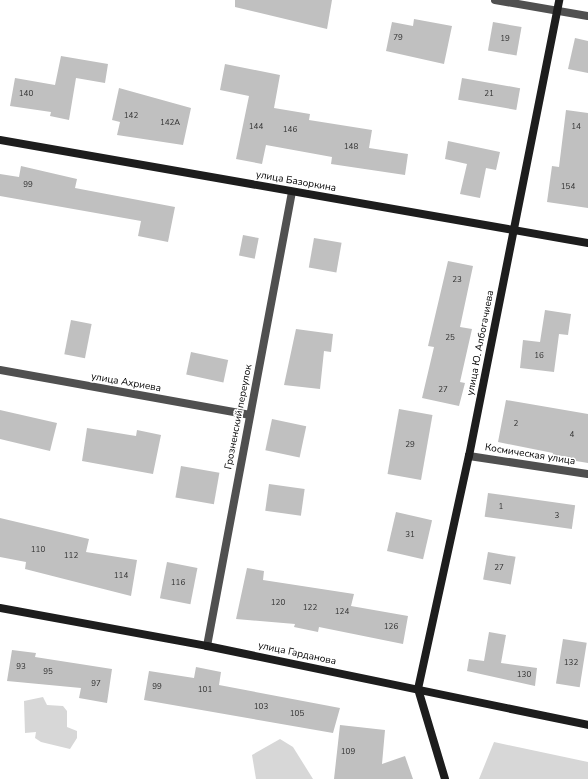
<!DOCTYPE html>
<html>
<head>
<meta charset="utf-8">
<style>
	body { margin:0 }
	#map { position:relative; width:588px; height:779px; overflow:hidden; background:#fff; font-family:"Nunito Sans",sans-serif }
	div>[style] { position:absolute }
	.green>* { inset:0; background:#d7d7d7 }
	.building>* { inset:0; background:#c0c0c0; transform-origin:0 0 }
	.street>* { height:8px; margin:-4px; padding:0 4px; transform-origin:4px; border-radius:4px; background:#505050 }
	.secondary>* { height:8px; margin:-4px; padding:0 4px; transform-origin:4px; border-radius:4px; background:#1d1d1d }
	span { translate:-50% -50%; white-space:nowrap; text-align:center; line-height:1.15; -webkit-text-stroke:3px #fff; paint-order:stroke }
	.number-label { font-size:8px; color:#303030 }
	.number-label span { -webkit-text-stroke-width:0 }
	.street-label { font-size:10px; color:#000 }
</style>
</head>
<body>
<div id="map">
	<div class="green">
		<i style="clip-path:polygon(43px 697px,47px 705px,63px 706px,67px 711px,67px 727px,77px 731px,77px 738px,70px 749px,41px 742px,35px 738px,36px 732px,25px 733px,24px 701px)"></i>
		<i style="clip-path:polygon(280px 739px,293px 747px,313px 779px,256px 779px,252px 755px)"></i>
		<i style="clip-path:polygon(494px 742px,588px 762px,588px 779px,479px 779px)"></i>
	</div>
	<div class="building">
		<i style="clip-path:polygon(235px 0,332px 0,327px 29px,235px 7px)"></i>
		<i style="clip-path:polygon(414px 19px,452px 26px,444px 64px,386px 51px,392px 22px,413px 26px)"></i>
		<i style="left:493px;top:22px;width:29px;height:29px;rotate:10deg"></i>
		<i style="clip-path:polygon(575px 38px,588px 41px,588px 73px,568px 69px)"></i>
		<i style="clip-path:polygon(61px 56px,108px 64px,105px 83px,76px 78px,69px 120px,50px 116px,51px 112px,10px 106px,15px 78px,55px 85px)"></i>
		<i style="clip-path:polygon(225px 64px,280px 75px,274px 108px,310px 114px,309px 120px,372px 130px,369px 148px,408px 154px,405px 175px,331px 164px,332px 157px,266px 145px,262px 164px,236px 159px,249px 96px,220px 90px)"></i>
		<i style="left:462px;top:78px;width:59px;height:22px;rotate:10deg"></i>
		<i style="clip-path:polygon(119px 88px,191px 108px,183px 145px,117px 135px,120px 122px,112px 120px)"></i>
		<i style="clip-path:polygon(566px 110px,588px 113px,588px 208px,547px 202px,552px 166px,559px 167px)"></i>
		<i style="clip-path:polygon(448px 141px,500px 152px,496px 170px,486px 168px,480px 198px,460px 194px,467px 164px,445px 159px)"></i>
		<i style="clip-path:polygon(21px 166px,77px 179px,75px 188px,175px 207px,168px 242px,138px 236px,141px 221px,0 196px,0 174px,19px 177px)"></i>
		<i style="left:243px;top:235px;width:16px;height:21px;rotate:11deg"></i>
		<i style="left:314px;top:238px;width:28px;height:30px;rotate:10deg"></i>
		<i style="clip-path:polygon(448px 261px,473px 266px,460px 327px,472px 329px,460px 382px,465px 383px,459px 406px,422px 398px,434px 347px,428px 346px)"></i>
		<i style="clip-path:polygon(545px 310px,571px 314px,568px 335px,559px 334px,554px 372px,520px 368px,523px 340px,540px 342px)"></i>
		<i style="left:71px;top:320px;width:21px;height:35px;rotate:11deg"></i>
		<i style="clip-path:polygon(296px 329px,333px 334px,331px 352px,324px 351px,320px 389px,284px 385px)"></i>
		<i style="left:191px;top:352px;width:38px;height:23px;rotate:12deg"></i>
		<i style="clip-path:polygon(506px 400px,588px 414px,588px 463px,552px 457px,553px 453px,498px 442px)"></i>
		<i style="left:399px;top:409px;width:34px;height:66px;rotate:10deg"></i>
		<i style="clip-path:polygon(0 410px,57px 423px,50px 451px,0 439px)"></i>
		<i style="left:272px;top:419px;width:35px;height:32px;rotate:12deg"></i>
		<i style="clip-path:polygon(87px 428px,136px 436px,137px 430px,161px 435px,153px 474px,82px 461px)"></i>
		<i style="left:181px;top:466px;width:39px;height:32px;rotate:10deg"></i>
		<i style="left:269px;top:484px;width:36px;height:27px;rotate:8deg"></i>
		<i style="left:488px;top:493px;width:88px;height:24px;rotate:8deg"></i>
		<i style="left:396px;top:512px;width:37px;height:40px;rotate:13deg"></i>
		<i style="clip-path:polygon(0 518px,89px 539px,86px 552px,137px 560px,131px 596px,25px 569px,26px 562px,0 557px)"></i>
		<i style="left:488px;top:552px;width:28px;height:28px;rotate:10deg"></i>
		<i style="left:167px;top:562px;width:31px;height:37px;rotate:11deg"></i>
		<i style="clip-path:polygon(247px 568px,264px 571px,263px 580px,354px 594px,351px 606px,408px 616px,403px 644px,319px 627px,318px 632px,294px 627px,295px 624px,236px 619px)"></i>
		<i style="clip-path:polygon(489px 632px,506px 635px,501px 663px,537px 668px,535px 686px,467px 671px,469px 659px,484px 661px)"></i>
		<i style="left:563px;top:639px;width:24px;height:45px;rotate:9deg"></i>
		<i style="clip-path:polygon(12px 650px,36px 653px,35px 657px,112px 669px,107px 703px,79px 698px,81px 688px,7px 681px)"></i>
		<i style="clip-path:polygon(196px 667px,221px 672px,219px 685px,340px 708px,333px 733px,144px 700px,149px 671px,194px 678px)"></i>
		<i style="clip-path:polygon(340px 725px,385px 730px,382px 764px,405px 756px,413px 779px,334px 779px)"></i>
	</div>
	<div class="street">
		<i style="left:495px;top:0;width:94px;rotate:9.8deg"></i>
		<i style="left:0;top:370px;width:253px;rotate:10.2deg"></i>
		<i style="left:469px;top:456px;width:120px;rotate:8.6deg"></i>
		<i style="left:207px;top:646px;width:462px;rotate:-79.4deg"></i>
	</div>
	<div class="secondary">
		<i style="left:0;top:140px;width:597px;rotate:9.94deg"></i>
		<i style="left:0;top:608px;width:210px;rotate:10.4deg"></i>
		<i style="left:207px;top:646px;width:389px;rotate:11.7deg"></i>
		<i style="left:445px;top:779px;width:94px;rotate:-106.7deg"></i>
		<i style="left:418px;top:689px;width:239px;rotate:-77.7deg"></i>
		<i style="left:469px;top:456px;width:465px;rotate:-78.8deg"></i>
	</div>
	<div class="number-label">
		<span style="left:398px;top:38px">79</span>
		<span style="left:505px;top:39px">19</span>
		<span style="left:26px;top:94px">140</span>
		<span style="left:489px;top:94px">21</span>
		<span style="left:131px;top:116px">142</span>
		<span style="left:170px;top:123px">142А</span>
		<span style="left:256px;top:127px">144</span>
		<span style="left:576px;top:127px">14</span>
		<span style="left:290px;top:130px">146</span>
		<span style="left:351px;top:147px">148</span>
		<span style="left:28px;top:185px">99</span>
		<span style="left:568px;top:187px">154</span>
		<span style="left:457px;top:280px">23</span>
		<span style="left:450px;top:338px">25</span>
		<span style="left:539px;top:356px">16</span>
		<span style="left:443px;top:390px">27</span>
		<span style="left:516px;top:424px">2</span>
		<span style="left:572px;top:435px">4</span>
		<span style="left:410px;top:445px">29</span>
		<span style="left:501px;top:507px">1</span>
		<span style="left:557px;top:516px">3</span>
		<span style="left:410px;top:535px">31</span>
		<span style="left:38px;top:550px">110</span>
		<span style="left:71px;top:556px">112</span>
		<span style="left:499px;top:568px">27</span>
		<span style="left:121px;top:576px">114</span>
		<span style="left:178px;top:583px">116</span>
		<span style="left:278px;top:603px">120</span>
		<span style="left:310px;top:608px">122</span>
		<span style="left:342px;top:612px">124</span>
		<span style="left:391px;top:627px">126</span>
		<span style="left:571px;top:663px">132</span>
		<span style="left:21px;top:667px">93</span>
		<span style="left:48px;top:672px">95</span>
		<span style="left:524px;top:675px">130</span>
		<span style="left:96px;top:684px">97</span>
		<span style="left:157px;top:687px">99</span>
		<span style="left:205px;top:690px">101</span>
		<span style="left:261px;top:707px">103</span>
		<span style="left:297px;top:714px">105</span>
		<span style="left:348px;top:752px">109</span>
	</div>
	<div class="street-label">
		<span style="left:296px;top:182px;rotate:10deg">улица Базоркина</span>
		<span style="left:481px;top:343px;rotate:-79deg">улица Ю. Албогачиева</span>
		<span style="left:126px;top:383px;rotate:10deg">улица Ахриева</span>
		<span style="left:239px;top:417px;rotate:-79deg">Грозненский переулок</span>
		<span style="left:530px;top:455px;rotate:9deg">Космическая улица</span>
		<span style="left:297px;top:654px;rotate:12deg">улица Гарданова</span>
	</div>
</div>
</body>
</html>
